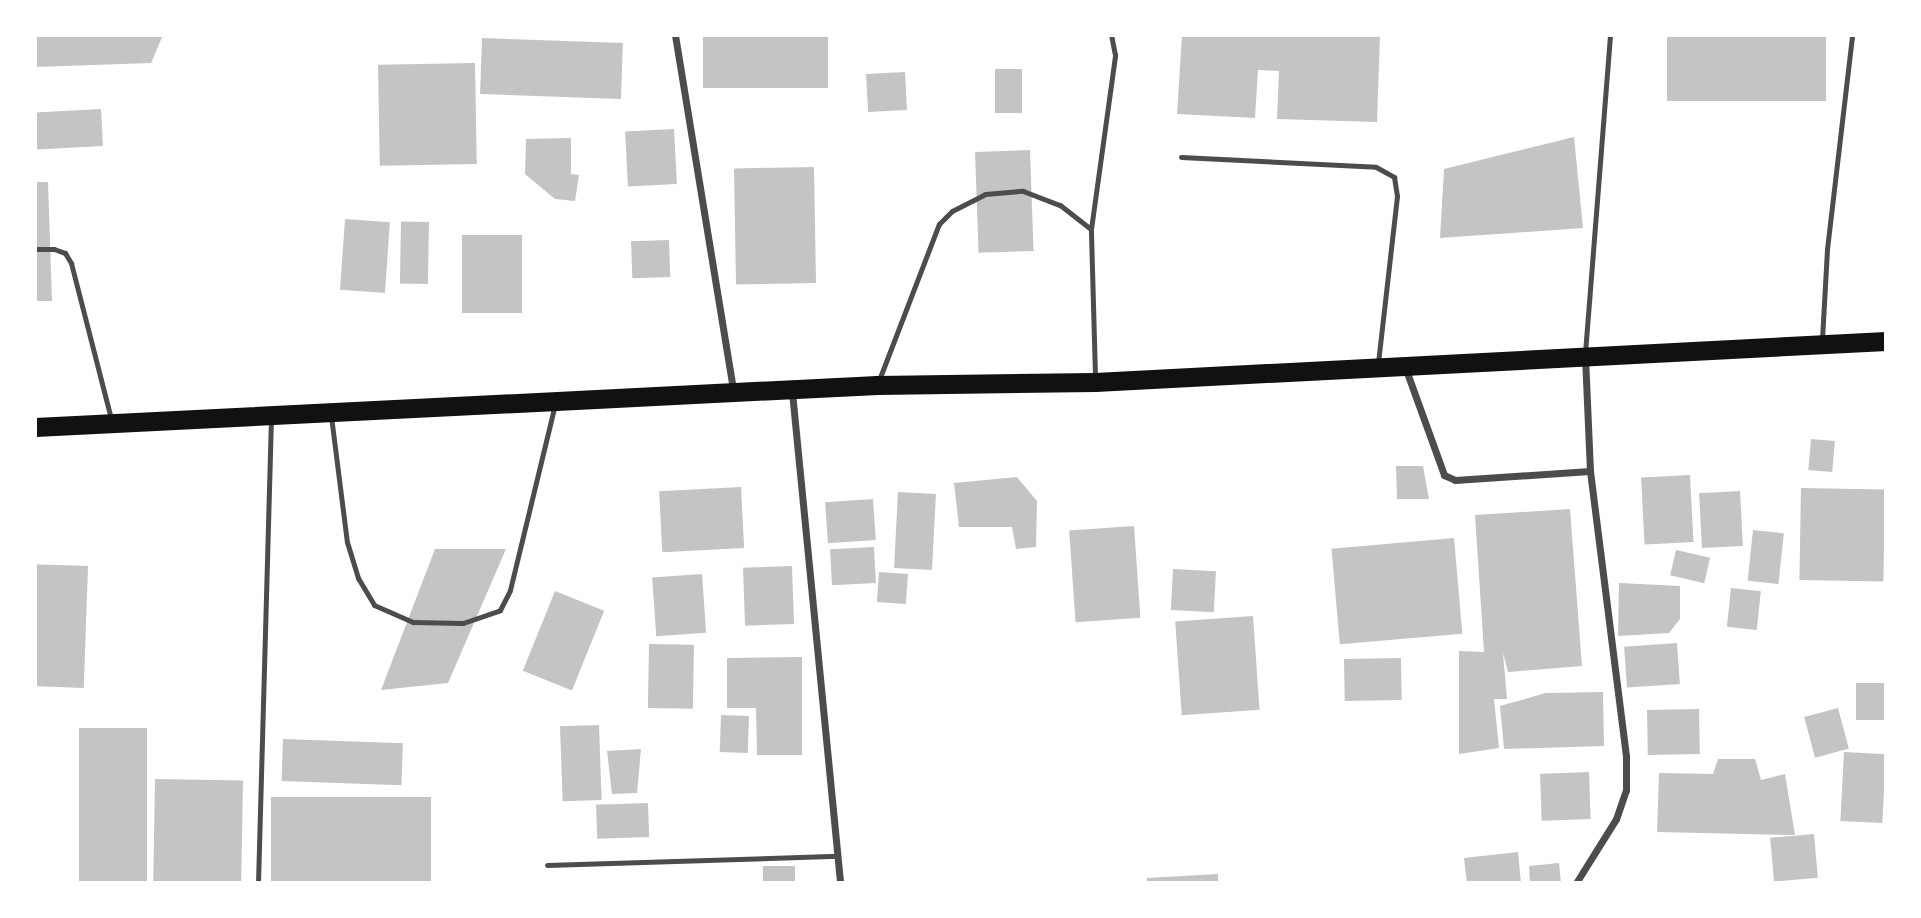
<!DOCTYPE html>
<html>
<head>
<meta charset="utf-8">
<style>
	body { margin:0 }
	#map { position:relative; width:1921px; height:918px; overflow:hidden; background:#fff; font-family:"Space Grotesk",sans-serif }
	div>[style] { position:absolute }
	.building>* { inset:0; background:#c4c4c4; transform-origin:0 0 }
	.service>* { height:5px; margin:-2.5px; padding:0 2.5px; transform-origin:2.5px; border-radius:2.5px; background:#4c4c4c }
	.minor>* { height:7px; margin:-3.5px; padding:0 3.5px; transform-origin:3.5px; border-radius:3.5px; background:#4c4c4c }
	.trunk>* { height:19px; margin:-9.5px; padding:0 9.5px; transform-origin:9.5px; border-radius:9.5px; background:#111 }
	span { translate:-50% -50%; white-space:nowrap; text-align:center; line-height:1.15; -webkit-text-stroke:5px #fff; paint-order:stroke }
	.frame { position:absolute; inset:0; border:37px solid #fff; pointer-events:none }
</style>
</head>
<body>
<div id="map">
	<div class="building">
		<i style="clip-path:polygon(35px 35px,163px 35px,151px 63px,35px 67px)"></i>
		<i style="left:703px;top:35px;width:125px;height:53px"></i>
		<i style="clip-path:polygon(1182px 35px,1380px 35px,1377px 122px,1277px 119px,1279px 71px,1258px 70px,1255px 118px,1177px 114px)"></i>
		<i style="left:1667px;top:35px;width:159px;height:66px"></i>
		<i style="left:482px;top:38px;width:141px;height:56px;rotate:2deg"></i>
		<i style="left:475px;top:63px;width:101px;height:97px;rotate:89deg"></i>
		<i style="left:995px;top:69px;width:27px;height:44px"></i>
		<i style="left:905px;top:72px;width:38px;height:39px;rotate:87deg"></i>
		<i style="left:101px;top:109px;width:37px;height:66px;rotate:87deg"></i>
		<i style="left:674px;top:129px;width:55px;height:49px;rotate:87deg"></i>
		<i style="clip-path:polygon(1574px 137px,1583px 228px,1440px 238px,1444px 169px)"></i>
		<i style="clip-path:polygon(571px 138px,571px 174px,579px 175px,575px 201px,555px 199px,525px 174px,526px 139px)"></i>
		<i style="left:1030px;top:150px;width:101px;height:55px;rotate:88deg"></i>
		<i style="left:814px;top:167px;width:116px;height:80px;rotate:89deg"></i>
		<i style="clip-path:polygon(35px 182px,48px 182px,52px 301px,35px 301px)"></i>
		<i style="left:345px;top:219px;width:45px;height:71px;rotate:4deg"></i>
		<i style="left:429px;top:222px;width:62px;height:28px;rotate:91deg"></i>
		<i style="left:462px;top:235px;width:60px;height:78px"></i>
		<i style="left:669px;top:240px;width:37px;height:38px;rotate:88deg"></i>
		<i style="left:1811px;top:439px;width:24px;height:31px;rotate:5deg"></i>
		<i style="clip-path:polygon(1396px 466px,1423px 466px,1429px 499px,1397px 499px)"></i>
		<i style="left:1690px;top:475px;width:67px;height:49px;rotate:87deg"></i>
		<i style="clip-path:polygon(1017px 477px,1037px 501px,1036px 547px,1016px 549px,1012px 527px,959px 527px,954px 483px)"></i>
		<i style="left:741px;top:487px;width:61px;height:82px;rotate:87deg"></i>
		<i style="left:1801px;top:488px;width:84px;height:92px;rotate:1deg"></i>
		<i style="left:1740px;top:491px;width:55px;height:41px;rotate:87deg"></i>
		<i style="left:898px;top:492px;width:38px;height:76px;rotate:3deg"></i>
		<i style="left:873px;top:499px;width:41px;height:48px;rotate:86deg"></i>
		<i style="clip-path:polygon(1570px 509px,1582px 666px,1508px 672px,1503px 653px,1507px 699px,1494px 699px,1499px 748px,1459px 754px,1459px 651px,1484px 652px,1475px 515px)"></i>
		<i style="left:1134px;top:526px;width:92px;height:65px;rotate:86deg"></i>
		<i style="left:1753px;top:530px;width:31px;height:51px;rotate:6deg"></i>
		<i style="left:1454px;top:538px;width:96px;height:123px;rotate:85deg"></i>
		<i style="left:874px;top:547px;width:36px;height:44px;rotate:87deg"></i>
		<i style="clip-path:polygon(435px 549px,506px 549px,448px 683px,381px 690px)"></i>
		<i style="left:1676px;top:550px;width:35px;height:26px;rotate:13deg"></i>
		<i style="left:88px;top:566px;width:122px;height:53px;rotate:92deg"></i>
		<i style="left:792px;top:566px;width:58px;height:49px;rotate:88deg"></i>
		<i style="left:1173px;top:569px;width:43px;height:41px;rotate:3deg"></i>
		<i style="left:879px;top:572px;width:29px;height:30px;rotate:4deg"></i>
		<i style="left:702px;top:574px;width:59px;height:50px;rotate:86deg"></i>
		<i style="clip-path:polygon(1619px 583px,1680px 586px,1680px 619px,1669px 633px,1618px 636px)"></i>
		<i style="left:1731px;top:588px;width:30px;height:39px;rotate:6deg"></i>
		<i style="left:555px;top:591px;width:53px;height:86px;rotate:22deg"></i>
		<i style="left:1253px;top:616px;width:94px;height:78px;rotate:86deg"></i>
		<i style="left:1677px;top:643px;width:41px;height:53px;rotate:86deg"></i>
		<i style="left:649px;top:644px;width:45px;height:64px;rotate:1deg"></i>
		<i style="clip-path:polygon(802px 657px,802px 755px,757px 755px,756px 708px,727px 708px,727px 658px)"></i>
		<i style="left:1401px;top:658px;width:42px;height:57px;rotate:89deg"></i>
		<i style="left:1886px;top:683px;width:37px;height:30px;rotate:90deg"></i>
		<i style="clip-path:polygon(1603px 692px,1604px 746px,1504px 749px,1500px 706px,1546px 693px)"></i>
		<i style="left:1838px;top:708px;width:42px;height:35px;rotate:75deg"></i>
		<i style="left:1699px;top:709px;width:45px;height:52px;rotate:89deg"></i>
		<i style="left:721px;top:715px;width:28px;height:37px;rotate:2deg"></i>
		<i style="left:599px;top:725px;width:75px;height:39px;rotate:88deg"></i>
		<i style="left:79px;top:728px;width:68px;height:155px"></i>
		<i style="left:283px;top:739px;width:120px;height:42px;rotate:2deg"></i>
		<i style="clip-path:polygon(641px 749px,637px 793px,612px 794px,607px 751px)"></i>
		<i style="left:1844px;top:752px;width:42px;height:69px;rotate:3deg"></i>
		<i style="clip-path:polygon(1718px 759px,1755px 759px,1761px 780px,1785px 774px,1795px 835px,1657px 832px,1659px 773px,1713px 774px)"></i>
		<i style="left:1589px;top:772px;width:47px;height:49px;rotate:88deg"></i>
		<i style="left:155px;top:779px;width:88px;height:104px;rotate:1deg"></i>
		<i style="left:271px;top:797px;width:160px;height:86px"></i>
		<i style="left:648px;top:803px;width:34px;height:52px;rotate:88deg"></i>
		<i style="left:1814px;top:834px;width:44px;height:44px;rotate:85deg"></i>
		<i style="clip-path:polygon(1518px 852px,1521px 883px,1467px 883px,1464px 858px)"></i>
		<i style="clip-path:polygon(1559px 863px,1561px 883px,1530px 883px,1529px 866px)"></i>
		<i style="left:795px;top:866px;width:17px;height:32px;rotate:90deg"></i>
		<i style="clip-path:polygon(1218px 874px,1218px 883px,1147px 883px,1147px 878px)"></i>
	</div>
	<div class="service">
		<i style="left:1181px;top:157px;width:195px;rotate:2.9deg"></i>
		<i style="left:1376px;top:167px;width:21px;rotate:29deg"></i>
		<i style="left:1394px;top:177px;width:19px;rotate:81deg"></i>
		<i style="left:1397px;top:196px;width:168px;rotate:96.5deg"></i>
		<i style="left:35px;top:249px;width:19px"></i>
		<i style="left:54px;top:249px;width:12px;rotate:20deg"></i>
		<i style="left:65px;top:253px;width:12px;rotate:59deg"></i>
		<i style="left:71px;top:263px;width:161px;rotate:75.6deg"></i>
		<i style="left:1822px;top:339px;width:90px;rotate:-86.8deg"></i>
		<i style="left:1827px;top:249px;width:215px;rotate:-83.3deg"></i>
		<i style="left:1585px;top:353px;width:319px;rotate:-85.5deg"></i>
		<i style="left:1095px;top:376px;width:147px;rotate:-91.6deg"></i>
		<i style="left:1091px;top:229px;width:176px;rotate:-82.1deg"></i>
		<i style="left:1115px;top:55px;width:20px;rotate:-101deg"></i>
		<i style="left:879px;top:380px;width:167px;rotate:-69deg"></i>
		<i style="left:939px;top:224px;width:18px;rotate:-45deg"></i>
		<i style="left:952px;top:211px;width:37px;rotate:-27deg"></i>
		<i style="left:985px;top:194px;width:38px;rotate:-5deg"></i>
		<i style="left:1023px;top:191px;width:40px;rotate:21deg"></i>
		<i style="left:1060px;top:205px;width:39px;rotate:38deg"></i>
		<i style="left:331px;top:416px;width:127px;rotate:82.8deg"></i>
		<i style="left:347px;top:542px;width:38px;rotate:73deg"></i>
		<i style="left:358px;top:578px;width:31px;rotate:59deg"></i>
		<i style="left:374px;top:605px;width:43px;rotate:23.6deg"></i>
		<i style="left:413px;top:622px;width:50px;rotate:1.1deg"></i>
		<i style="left:463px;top:623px;width:39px;rotate:-19deg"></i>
		<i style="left:500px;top:610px;width:22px;rotate:-63deg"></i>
		<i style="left:510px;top:590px;width:191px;rotate:-76.4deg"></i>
		<i style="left:547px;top:865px;width:291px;rotate:-1.8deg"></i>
		<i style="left:258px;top:883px;width:462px;rotate:-88.4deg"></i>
	</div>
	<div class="minor">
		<i style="left:675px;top:35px;width:360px;rotate:80.7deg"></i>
		<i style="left:1405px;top:367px;width:115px;rotate:70.1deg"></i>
		<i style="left:1444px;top:475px;width:12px;rotate:24deg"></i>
		<i style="left:1455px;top:480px;width:135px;rotate:-3.8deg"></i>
		<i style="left:792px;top:392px;width:493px;rotate:84.4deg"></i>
		<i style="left:1576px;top:883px;width:75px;rotate:-58deg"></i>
		<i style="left:1616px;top:819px;width:31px;rotate:-71deg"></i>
		<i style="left:1626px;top:790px;width:34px;rotate:-90deg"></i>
		<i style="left:1626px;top:756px;width:287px;rotate:-97.2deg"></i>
		<i style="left:1590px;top:471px;width:113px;rotate:-92.5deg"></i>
	</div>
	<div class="trunk">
		<i style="left:35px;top:427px;width:843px;rotate:-2.86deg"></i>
		<i style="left:877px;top:385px;width:218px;rotate:-0.8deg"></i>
		<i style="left:1095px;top:382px;width:792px;rotate:-2.97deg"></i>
	</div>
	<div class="frame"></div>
</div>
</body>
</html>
